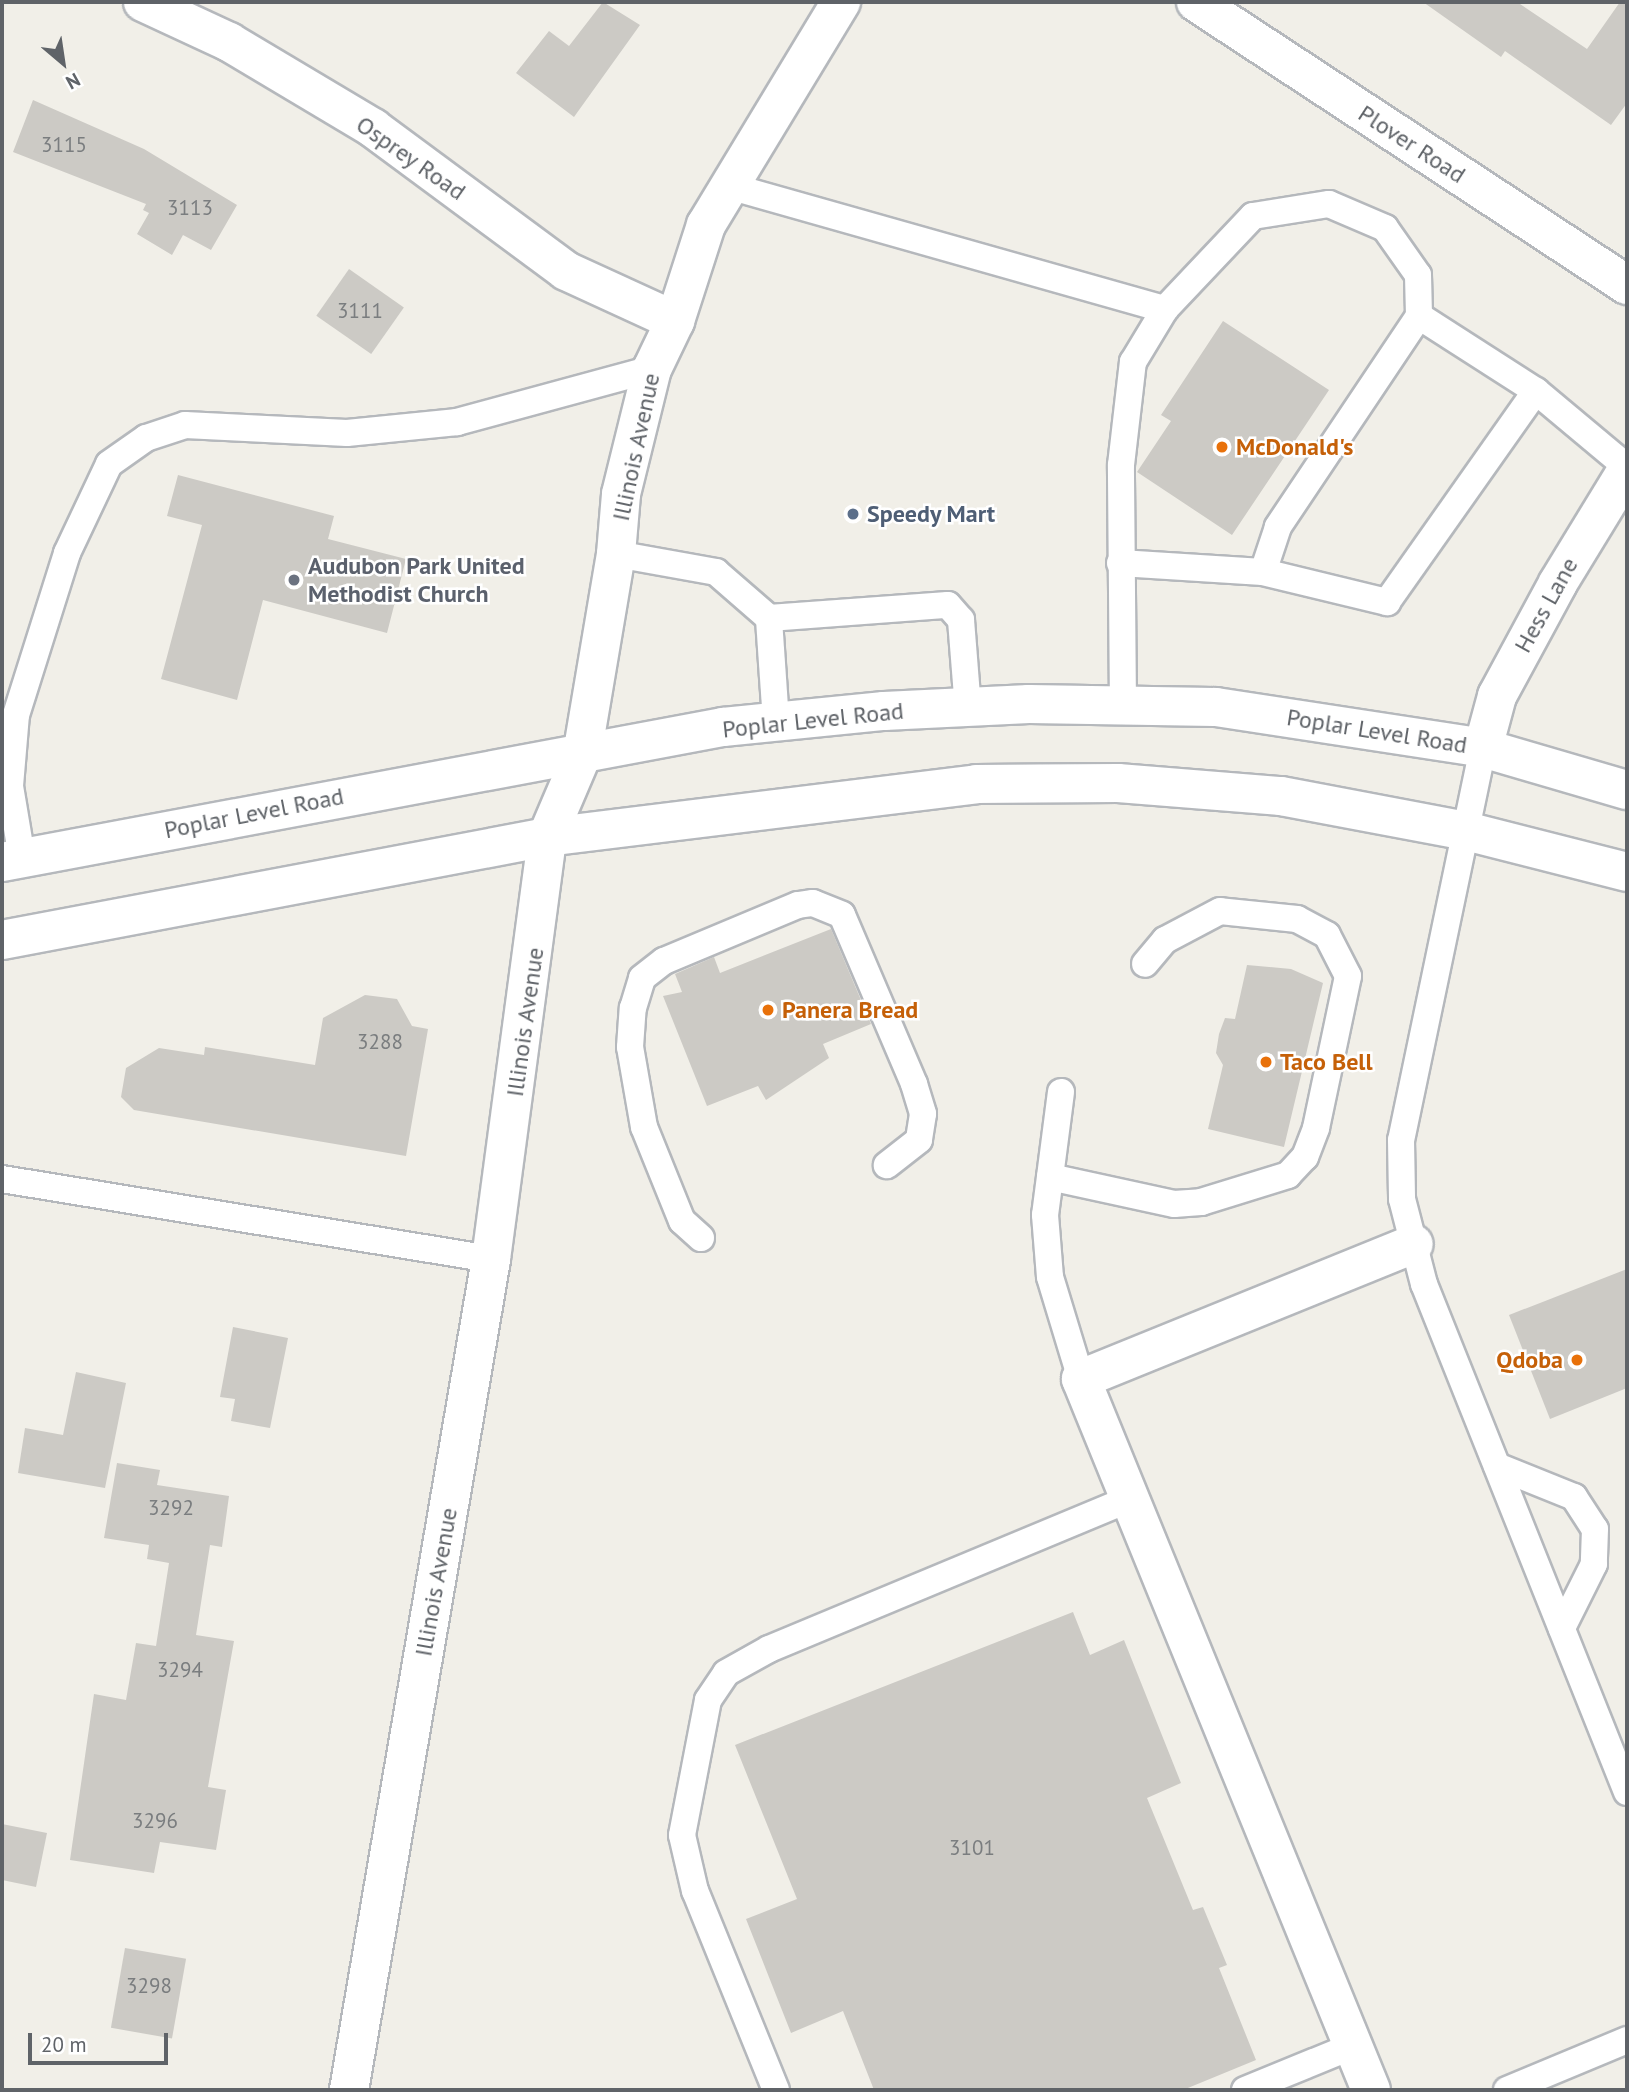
<!DOCTYPE html>
<html>
<head>
<meta charset="utf-8">
<style>
  body { margin:0 }
  #map { position:relative; width:1629px; height:2092px; overflow:hidden; background:#f1efe8; font-family:"PT Sans",sans-serif }
  div>[style] { position:absolute }
  .building>* { inset:0; background:#cccac5; transform-origin:0 0 }
  .roads { filter:drop-shadow(2px 0 #b5b8bc) drop-shadow(-2px 0 #b5b8bc) drop-shadow(0 2px #b5b8bc) drop-shadow(0 -2px #b5b8bc) }
  .lane>* { height:26px; margin:-13px; padding:0 13px; transform-origin:13px; border-radius:13px; background:#fff }
  .street>* { height:38px; margin:-19px; padding:0 19px; transform-origin:19px; border-radius:19px; background:#fff }
  .secondary>* { height:38px; margin:-19px; padding:0 19px; transform-origin:19px; border-radius:19px; background:#fff }
  .dots>* { width:19px; height:19px; translate:-50% -50%; box-sizing:border-box; border:4px solid #fff; border-radius:50% }
  span { translate:-50% -50%; white-space:nowrap; text-align:center; line-height:1.15; -webkit-text-stroke:5px #fff; paint-order:stroke }
  .number-label { font-size:21px; color:#7a7d7f }
  .number-label span { -webkit-text-stroke-width:0 }
  .street-label { font-size:24px; color:#5f6368 }
  .food-label { font-size:24px; color:#c56008; font-weight:700 }
  .left { translate:0 -50%; text-align:left }
  .right { translate:-100% -50%; text-align:right }
  .service-label { font-size:24px; color:#4e5e75; font-weight:700 }
  .worship-label { font-size:24px; color:#5b616d; font-weight:700 }
  .frame { position:absolute; inset:0; border:4px solid #5f6368; pointer-events:none }
  .north { position:absolute; left:28px; top:28px; width:70px; height:70px; -webkit-text-stroke:5px #fff; paint-order:stroke; rotate:151deg; font-size:19px; font-weight:700; line-height:28px; text-align:center; color:#5f6368 }
  .north::after { content:''; display:block; margin:auto; width:24px; height:32px; background:#5f6368; clip-path:polygon(50% 0,100% 100%,50% 72%,0 100%) }
  .scale { position:absolute; left:28px; top:2033px; width:140px; height:32px; box-sizing:border-box; border:4px solid #5f6368; border-top:0; padding-left:9px; font-size:21px; line-height:24px; white-space:nowrap; color:#5f6368; -webkit-text-stroke:5px #fff; paint-order:stroke }
</style>
</head>
<body>
<div id="map">
  <div class="building">
    <i style="clip-path:polygon(603px 2px,640px 25px,574px 117px,516px 73px,549px 31px,569px 46px)"></i>
    <i style="clip-path:polygon(1423px 2px,1517px 2px,1587px 49px,1620px 2px,1627px 2px,1627px 103px,1611px 125px,1505px 51px,1501px 57px)"></i>
    <i style="clip-path:polygon(33px 100px,144px 149px,237px 205px,211px 250px,183px 235px,172px 255px,137px 234px,149px 213px,143px 210px,146px 204px,13px 152px)"></i>
    <i style="left:349px;top:269px;width:67px;height:57px;rotate:35deg"></i>
    <i style="clip-path:polygon(1223px 321px,1329px 390px,1232px 535px,1137px 472px,1171px 421px,1161px 415px)"></i>
    <i style="clip-path:polygon(178px 475px,334px 516px,328px 539px,406px 559px,387px 633px,263px 600px,237px 700px,161px 679px,202px 525px,167px 516px)"></i>
    <i style="clip-path:polygon(831px 929px,871px 1024px,823px 1044px,829px 1058px,766px 1100px,758px 1086px,707px 1106px,663px 996px,682px 992px,675px 974px,714px 957px,720px 973px)"></i>
    <i style="clip-path:polygon(1247px 965px,1291px 969px,1323px 983px,1284px 1147px,1208px 1129px,1223px 1065px,1216px 1053px,1219px 1034px,1225px 1018px,1235px 1019px)"></i>
    <i style="clip-path:polygon(365px 995px,397px 999px,412px 1026px,428px 1029px,406px 1156px,134px 1110px,121px 1097px,126px 1068px,159px 1048px,204px 1055px,205px 1047px,315px 1065px,323px 1018px)"></i>
    <i style="clip-path:polygon(1627px 1269px,1627px 1388px,1550px 1419px,1509px 1315px)"></i>
    <i style="clip-path:polygon(233px 1327px,288px 1338px,270px 1428px,231px 1421px,235px 1399px,220px 1397px)"></i>
    <i style="clip-path:polygon(76px 1372px,126px 1383px,105px 1488px,18px 1473px,25px 1428px,63px 1435px)"></i>
    <i style="clip-path:polygon(117px 1463px,160px 1470px,157px 1485px,229px 1496px,222px 1547px,210px 1545px,196px 1635px,234px 1641px,208px 1787px,226px 1790px,216px 1850px,160px 1842px,154px 1873px,70px 1860px,94px 1694px,126px 1700px,136px 1643px,156px 1646px,169px 1563px,147px 1559px,149px 1545px,104px 1538px)"></i>
    <i style="clip-path:polygon(1073px 1612px,1090px 1655px,1124px 1640px,1181px 1783px,1147px 1798px,1193px 1910px,1203px 1907px,1227px 1965px,1219px 1968px,1256px 2060px,1183px 2090px,874px 2090px,843px 2011px,791px 2033px,746px 1919px,797px 1899px,735px 1745px)"></i>
    <i style="clip-path:polygon(2px 1824px,47px 1833px,36px 1887px,2px 1880px)"></i>
    <i style="left:125px;top:1948px;width:62px;height:81px;rotate:10deg"></i>
  </div>
  <div class="roads">
    <div class="lane">
      <i style="left:729px;top:186px;width:453px;rotate:15.8deg"></i>
      <i style="left:1419px;top:316px;width:139px;rotate:32.7deg"></i>
      <i style="left:1536px;top:391px;width:119px;rotate:39.9deg"></i>
      <i style="left:616px;top:554px;width:102px;rotate:10.2deg"></i>
      <i style="left:716px;top:572px;width:70px;rotate:41deg"></i>
      <i style="left:1120px;top:563px;width:143px;rotate:3.6deg"></i>
      <i style="left:1263px;top:572px;width:128px;rotate:13.6deg"></i>
      <i style="left:1387px;top:602px;width:258px;rotate:-54.8deg"></i>
      <i style="left:1123px;top:706px;width:241px;rotate:-90.5deg"></i>
      <i style="left:1121px;top:465px;width:104px;rotate:-83.4deg"></i>
      <i style="left:1133px;top:362px;width:62px;rotate:-58.9deg"></i>
      <i style="left:1165px;top:309px;width:128px;rotate:-46.6deg"></i>
      <i style="left:1253px;top:216px;width:77px;rotate:-9deg"></i>
      <i style="left:1329px;top:204px;width:61px;rotate:23.2deg"></i>
      <i style="left:1385px;top:228px;width:57px;rotate:54.9deg"></i>
      <i style="left:1418px;top:275px;width:41px;rotate:88.6deg"></i>
      <i style="left:1419px;top:316px;width:254px;rotate:123.8deg"></i>
      <i style="left:1278px;top:527px;width:47px;rotate:108.4deg"></i>
      <i style="left:776px;top:722px;width:104px;rotate:-93.9deg"></i>
      <i style="left:769px;top:618px;width:179px;rotate:-4.2deg"></i>
      <i style="left:948px;top:605px;width:20px;rotate:49deg"></i>
      <i style="left:961px;top:620px;width:88px;rotate:85.5deg"></i>
      <i style="left:1483px;top:748px;width:400px;rotate:101.8deg"></i>
      <i style="left:1401px;top:1140px;width:59px;rotate:89deg"></i>
      <i style="left:1402px;top:1199px;width:88px;rotate:75.5deg"></i>
      <i style="left:1424px;top:1284px;width:547px;rotate:68.22deg"></i>
      <i style="left:22px;top:858px;width:73px;rotate:-99.5deg"></i>
      <i style="left:10px;top:786px;width:71px;rotate:-85.2deg"></i>
      <i style="left:16px;top:715px;width:170px;rotate:-72.5deg"></i>
      <i style="left:67px;top:553px;width:98px;rotate:-64.7deg"></i>
      <i style="left:109px;top:464px;width:45px;rotate:-35.1deg"></i>
      <i style="left:146px;top:438px;width:41px;rotate:-18.4deg"></i>
      <i style="left:185px;top:425px;width:162px;rotate:2.8deg"></i>
      <i style="left:347px;top:433px;width:111px;rotate:-5.7deg"></i>
      <i style="left:457px;top:422px;width:202px;rotate:-15.2deg"></i>
      <i style="left:1061px;top:1092px;width:124px;rotate:97.4deg"></i>
      <i style="left:1045px;top:1215px;width:62px;rotate:85.4deg"></i>
      <i style="left:1050px;top:1277px;width:107px;rotate:73.1deg"></i>
      <i style="left:1050px;top:1177px;width:127px;rotate:12.3deg"></i>
      <i style="left:1174px;top:1204px;width:27px;rotate:-4deg"></i>
      <i style="left:1201px;top:1202px;width:91px;rotate:-17.2deg"></i>
      <i style="left:1288px;top:1175px;width:25px;rotate:-47deg"></i>
      <i style="left:1305px;top:1157px;width:31px;rotate:-69deg"></i>
      <i style="left:1316px;top:1128px;width:155px;rotate:-78.1deg"></i>
      <i style="left:1348px;top:976px;width:46px;rotate:-117.1deg"></i>
      <i style="left:1327px;top:935px;width:34px;rotate:-152deg"></i>
      <i style="left:1297px;top:919px;width:77px;rotate:-174.1deg"></i>
      <i style="left:1220px;top:911px;width:62px;rotate:152.2deg"></i>
      <i style="left:1165px;top:940px;width:31px;rotate:130deg"></i>
      <i style="left:2px;top:1179px;width:496px;rotate:9.3deg"></i>
      <i style="left:701px;top:1238px;width:25px;rotate:-138deg"></i>
      <i style="left:682px;top:1221px;width:101px;rotate:-112deg"></i>
      <i style="left:644px;top:1127px;width:81px;rotate:-99.9deg"></i>
      <i style="left:630px;top:1047px;width:39px;rotate:-86deg"></i>
      <i style="left:633px;top:1008px;width:31px;rotate:-73deg"></i>
      <i style="left:642px;top:978px;width:28px;rotate:-38deg"></i>
      <i style="left:664px;top:961px;width:145px;rotate:-22.7deg"></i>
      <i style="left:798px;top:905px;width:15px;rotate:-8deg"></i>
      <i style="left:813px;top:903px;width:31px;rotate:22deg"></i>
      <i style="left:842px;top:915px;width:184px;rotate:66.9deg"></i>
      <i style="left:914px;top:1084px;width:31px;rotate:73deg"></i>
      <i style="left:923px;top:1114px;width:26px;rotate:99deg"></i>
      <i style="left:919px;top:1140px;width:41px;rotate:142deg"></i>
      <i style="left:1497px;top:1466px;width:83px;rotate:21.9deg"></i>
      <i style="left:1574px;top:1497px;width:38px;rotate:57deg"></i>
      <i style="left:1595px;top:1529px;width:35px;rotate:92deg"></i>
      <i style="left:1594px;top:1564px;width:72px;rotate:116.6deg"></i>
      <i style="left:776px;top:2090px;width:215px;rotate:-112.1deg"></i>
      <i style="left:695px;top:1891px;width:57px;rotate:-103.1deg"></i>
      <i style="left:682px;top:1835px;width:137px;rotate:-79.1deg"></i>
      <i style="left:708px;top:1700px;width:32px;rotate:-56deg"></i>
      <i style="left:726px;top:1673px;width:49px;rotate:-29.2deg"></i>
      <i style="left:769px;top:1649px;width:391px;rotate:-22.6deg"></i>
      <i style="left:1245px;top:2090px;width:117px;rotate:-22.2deg"></i>
      <i style="left:1507px;top:2090px;width:130px;rotate:-22.6deg"></i>
    </div>
    <div class="street">
      <i style="left:143px;top:2px;width:95px;rotate:24.9deg"></i>
      <i style="left:229px;top:42px;width:168px;rotate:30.8deg"></i>
      <i style="left:373px;top:128px;width:240px;rotate:36.5deg"></i>
      <i style="left:566px;top:271px;width:120px;rotate:24.6deg"></i>
      <i style="left:1196px;top:2px;width:516px;rotate:33.29deg"></i>
      <i style="left:1483px;top:748px;width:54px;rotate:-74.9deg"></i>
      <i style="left:1497px;top:696px;width:128px;rotate:-61.6deg"></i>
      <i style="left:1558px;top:583px;width:132px;rotate:-58.6deg"></i>
      <i style="left:349px;top:2090px;width:843px;rotate:-80.3deg"></i>
      <i style="left:491px;top:1259px;width:426px;rotate:-82.4deg"></i>
      <i style="left:547px;top:837px;width:89px;rotate:-66.9deg"></i>
      <i style="left:582px;top:755px;width:204px;rotate:-80.4deg"></i>
      <i style="left:616px;top:554px;width:60px;rotate:-85.2deg"></i>
      <i style="left:621px;top:494px;width:129px;rotate:-76.1deg"></i>
      <i style="left:652px;top:369px;width:53px;rotate:-64.4deg"></i>
      <i style="left:675px;top:321px;width:101px;rotate:-72.1deg"></i>
      <i style="left:706px;top:225px;width:261px;rotate:-58.8deg"></i>
      <i style="left:1371px;top:2090px;width:768px;rotate:-112.19deg"></i>
      <i style="left:1081px;top:1379px;width:359px;rotate:-22.1deg"></i>
    </div>
    <div class="secondary">
      <i style="left:2px;top:862px;width:734px;rotate:-10.61deg"></i>
      <i style="left:723px;top:727px;width:162px;rotate:-5.7deg"></i>
      <i style="left:884px;top:711px;width:145px;rotate:-2.8deg"></i>
      <i style="left:1029px;top:704px;width:187px;rotate:0.9deg"></i>
      <i style="left:1216px;top:707px;width:270px;rotate:8.7deg"></i>
      <i style="left:1483px;top:748px;width:150px;rotate:16.3deg"></i>
      <i style="left:2px;top:940px;width:555px;rotate:-10.7deg"></i>
      <i style="left:547px;top:837px;width:432px;rotate:-7deg"></i>
      <i style="left:976px;top:784px;width:142px;rotate:-0.4deg"></i>
      <i style="left:1118px;top:783px;width:164px;rotate:4.6deg"></i>
      <i style="left:1281px;top:796px;width:188px;rotate:10.7deg"></i>
      <i style="left:1466px;top:831px;width:166px;rotate:14.3deg"></i>
    </div>
  </div>
  <div class="dots">
    <i style="left:1222px;top:447px;background:#e8710a"></i>
    <i style="left:853px;top:514px;background:#5c6f8a"></i>
    <i style="left:294px;top:580px;background:#6b7280"></i>
    <i style="left:768px;top:1010px;background:#e8710a"></i>
    <i style="left:1266px;top:1062px;background:#e8710a"></i>
    <i style="left:1577px;top:1360px;background:#e8710a"></i>
  </div>
  <div class="number-label">
    <span style="left:64px;top:145px">3115</span>
    <span style="left:190px;top:208px">3113</span>
    <span style="left:360px;top:311px">3111</span>
    <span style="left:380px;top:1042px">3288</span>
    <span style="left:171px;top:1508px">3292</span>
    <span style="left:180px;top:1670px">3294</span>
    <span style="left:155px;top:1821px">3296</span>
    <span style="left:972px;top:1848px">3101</span>
    <span style="left:149px;top:1986px">3298</span>
  </div>
  <div class="street-label">
    <span style="left:1412px;top:144px;rotate:33deg">Plover Road</span>
    <span style="left:411px;top:158px;rotate:35deg">Osprey Road</span>
    <span style="left:636px;top:447px;rotate:-78deg">Illinois Avenue</span>
    <span style="left:1546px;top:605px;rotate:-61deg">Hess Lane</span>
    <span style="left:813px;top:720px;rotate:-6deg">Poplar Level Road</span>
    <span style="left:1377px;top:731px;rotate:9deg">Poplar Level Road</span>
    <span style="left:254px;top:813px;rotate:-11deg">Poplar Level Road</span>
    <span style="left:525px;top:1022px;rotate:-82deg">Illinois Avenue</span>
    <span style="left:436px;top:1582px;rotate:-80deg">Illinois Avenue</span>
  </div>
  <div class="food-label">
    <span class="left" style="left:1236px;top:447px">McDonald's</span>
    <span class="left" style="left:782px;top:1010px">Panera Bread</span>
    <span class="left" style="left:1280px;top:1062px">Taco Bell</span>
    <span class="right" style="left:1563px;top:1360px">Qdoba</span>
  </div>
  <div class="service-label">
    <span class="left" style="left:867px;top:514px">Speedy Mart</span>
  </div>
  <div class="worship-label">
    <span class="left" style="left:308px;top:580px">Audubon Park United<br>Methodist Church</span>
  </div>
  <div class="frame"></div>
  <div class="north">N</div>
  <div class="scale">20 m</div>
</div>
</body>
</html>
